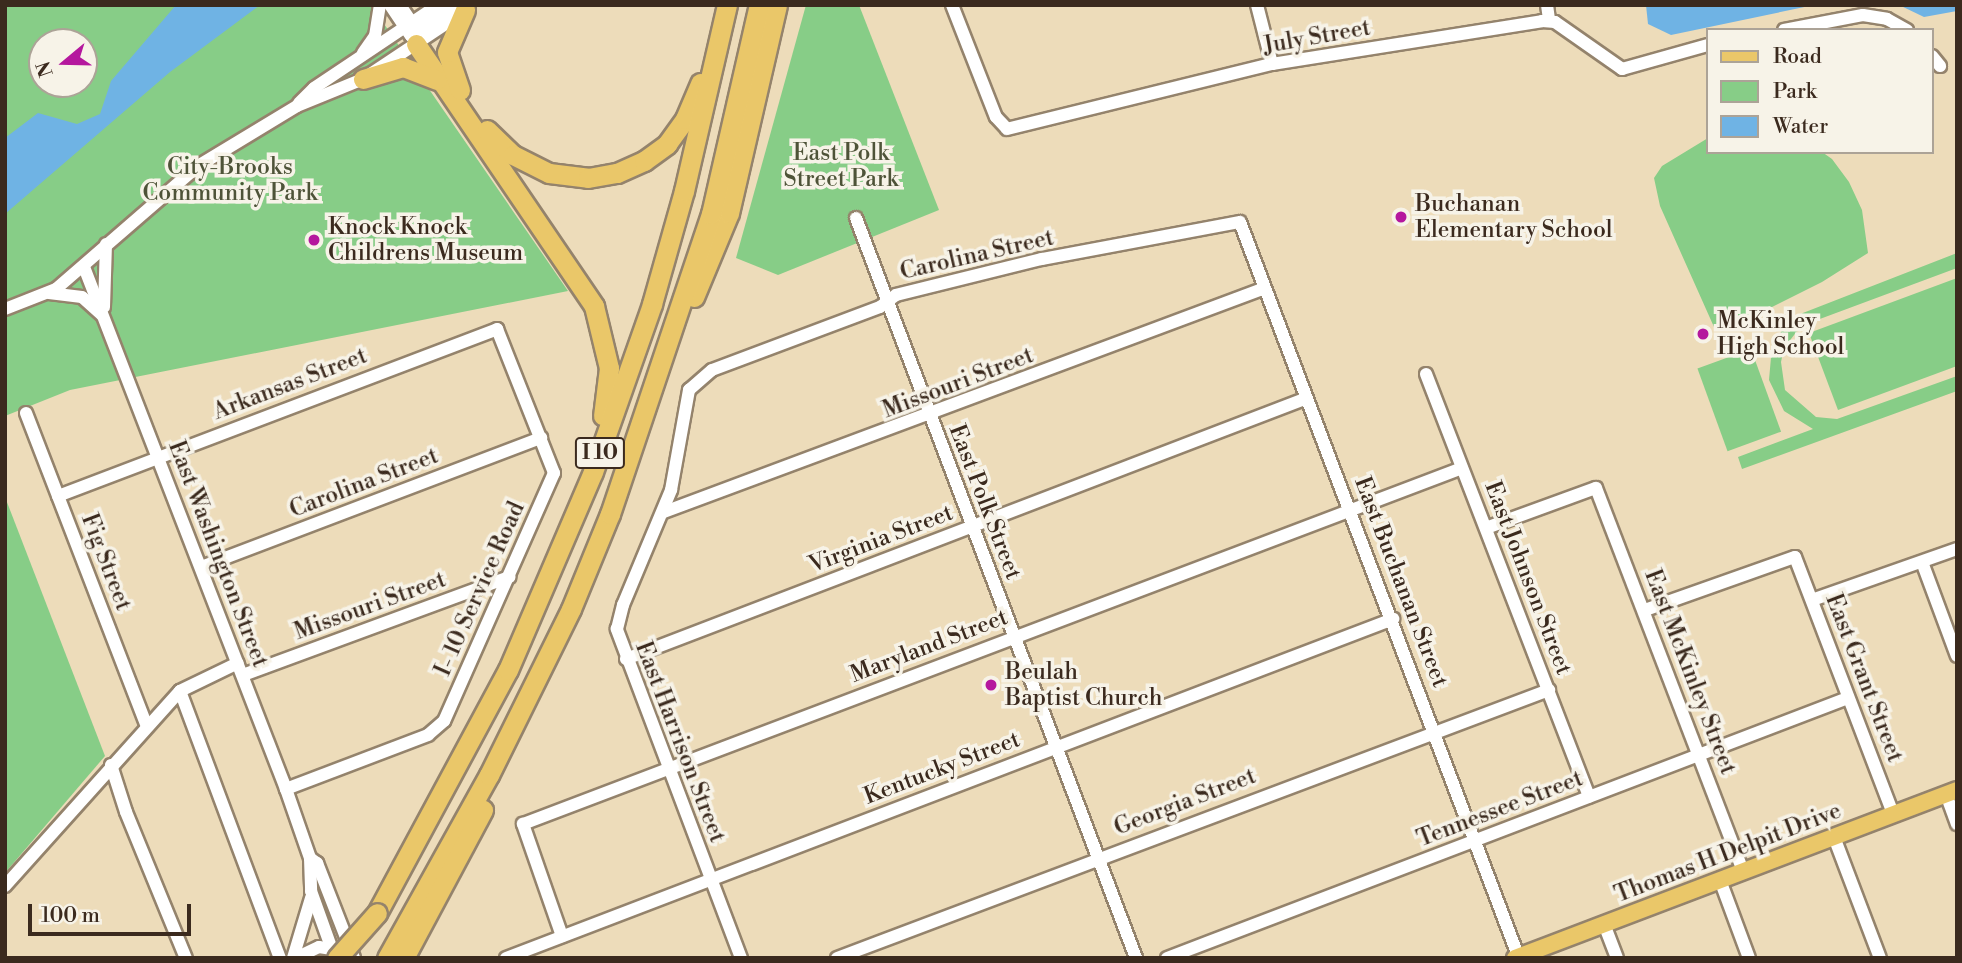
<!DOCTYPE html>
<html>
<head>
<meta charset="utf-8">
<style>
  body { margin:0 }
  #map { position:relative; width:1962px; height:963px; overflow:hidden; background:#eddcba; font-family:"Libre Bodoni",serif }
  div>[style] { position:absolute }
  .green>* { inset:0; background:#87cd87; transform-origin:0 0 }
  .water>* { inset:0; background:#6fb3e4 }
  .roads { filter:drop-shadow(2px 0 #94836c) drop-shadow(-2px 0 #94836c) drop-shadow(0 2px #94836c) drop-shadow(0 -2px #94836c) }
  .minor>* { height:12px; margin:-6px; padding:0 6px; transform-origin:6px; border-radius:6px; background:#fff }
  .major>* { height:16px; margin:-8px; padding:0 8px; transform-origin:8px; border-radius:8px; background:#eac769 }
  .highway>* { height:19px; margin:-9.5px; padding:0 9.5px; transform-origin:9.5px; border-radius:9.5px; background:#eac769 }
  .bridges { filter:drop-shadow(2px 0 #94836c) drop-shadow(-2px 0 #94836c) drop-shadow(0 2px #94836c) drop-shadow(0 -2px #94836c) }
  .highway-bridge>* { height:19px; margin:-9.5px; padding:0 9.5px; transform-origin:9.5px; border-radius:9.5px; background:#eac769 }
  .dots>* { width:19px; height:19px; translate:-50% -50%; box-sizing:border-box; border:4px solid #f7f3e8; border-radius:50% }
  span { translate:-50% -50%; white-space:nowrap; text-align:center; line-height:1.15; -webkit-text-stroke:7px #f7f3e8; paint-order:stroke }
  .shield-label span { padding:2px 5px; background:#f7f3e8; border:2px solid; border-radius:5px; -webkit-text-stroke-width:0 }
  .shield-label { font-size:21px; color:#3b2a1e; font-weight:700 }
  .street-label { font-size:23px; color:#3b2a1e }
  .park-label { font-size:23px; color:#4e5338 }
  .poi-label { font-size:23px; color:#3b2a1e }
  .left { translate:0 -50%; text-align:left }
  .frame { position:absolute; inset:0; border:7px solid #3b2a1e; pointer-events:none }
  .legend { position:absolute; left:1706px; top:28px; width:228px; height:126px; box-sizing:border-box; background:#f7f3e8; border:2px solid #aca397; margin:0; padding:9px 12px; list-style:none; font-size:21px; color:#3b2a1e }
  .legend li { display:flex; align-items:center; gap:14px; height:35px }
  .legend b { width:35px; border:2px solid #aca397 }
  .north { position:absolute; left:28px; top:28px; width:70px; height:70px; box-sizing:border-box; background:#f7f3e8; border:2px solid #aca397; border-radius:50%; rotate:251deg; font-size:19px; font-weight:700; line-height:28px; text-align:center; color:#3b2a1e }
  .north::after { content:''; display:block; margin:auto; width:24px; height:32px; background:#b5179e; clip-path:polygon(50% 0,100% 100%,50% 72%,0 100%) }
  .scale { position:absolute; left:28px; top:904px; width:163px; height:32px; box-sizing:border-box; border:4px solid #3b2a1e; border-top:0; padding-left:9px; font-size:21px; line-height:24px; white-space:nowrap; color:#3b2a1e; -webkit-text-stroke:5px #f7f3e8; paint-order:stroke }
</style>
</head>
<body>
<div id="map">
  <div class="green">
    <i style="clip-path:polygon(evenodd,5px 5px,371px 5px,568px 291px,70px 390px,5px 416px,5px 5px,42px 42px,84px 42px,84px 84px,42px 84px,42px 42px)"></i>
    <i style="clip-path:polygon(806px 5px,859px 5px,939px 210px,778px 275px,736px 258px)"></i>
    <i style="clip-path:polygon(1708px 138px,1708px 152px,1822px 152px,1832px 159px,1849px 182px,1862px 210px,1868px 253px,1822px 282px,1724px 331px,1714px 327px,1660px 206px,1654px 178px,1662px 166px)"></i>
    <i style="clip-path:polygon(1957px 253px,1957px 268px,1801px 326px,1784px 348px,1781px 362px,1785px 390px,1816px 417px,1837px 419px,1957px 376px,1957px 391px,1742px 469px,1738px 457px,1813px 429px,1784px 411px,1769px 380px,1772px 346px,1790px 318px)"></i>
    <i style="clip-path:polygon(1957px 278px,1957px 366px,1838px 410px,1809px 333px)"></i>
    <i style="left:1751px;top:349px;width:88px;height:57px;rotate:70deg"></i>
    <i style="clip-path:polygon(5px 497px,105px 756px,5px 873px)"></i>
  </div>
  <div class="water">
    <i style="clip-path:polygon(176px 5px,260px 5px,170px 72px,5px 214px,5px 138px,38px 113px,77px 124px,100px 114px,111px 81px)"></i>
    <i style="clip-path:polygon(1646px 5px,1814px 5px,1671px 35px,1648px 24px)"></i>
    <i style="clip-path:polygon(1899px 5px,1957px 5px,1957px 11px,1924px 17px)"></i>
  </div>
  <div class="roads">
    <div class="minor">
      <i style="left:390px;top:5px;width:36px;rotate:56deg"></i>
      <i style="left:400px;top:5px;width:23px;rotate:56deg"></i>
      <i style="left:952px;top:5px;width:120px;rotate:68.6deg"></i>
      <i style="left:996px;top:117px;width:16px;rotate:47deg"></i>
      <i style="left:1007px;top:129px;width:273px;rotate:-13.8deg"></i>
      <i style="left:1272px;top:64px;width:273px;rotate:-9deg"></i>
      <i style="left:1542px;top:21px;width:13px;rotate:4deg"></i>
      <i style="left:1555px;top:22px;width:82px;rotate:35deg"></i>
      <i style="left:1622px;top:69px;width:89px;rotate:-15.6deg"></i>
      <i style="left:1257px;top:5px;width:61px;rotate:75.7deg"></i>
      <i style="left:1547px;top:5px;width:15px;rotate:82deg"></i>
      <i style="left:1784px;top:30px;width:80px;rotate:-10.8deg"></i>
      <i style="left:1863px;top:15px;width:24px;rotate:9deg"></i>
      <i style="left:1887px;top:19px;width:23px;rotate:29deg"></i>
      <i style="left:411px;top:36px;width:55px;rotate:-34.6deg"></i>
      <i style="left:363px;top:53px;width:21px;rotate:-55deg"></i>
      <i style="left:375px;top:36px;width:31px;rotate:-81deg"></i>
      <i style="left:1932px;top:56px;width:13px;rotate:51deg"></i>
      <i style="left:299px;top:103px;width:21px;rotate:-45deg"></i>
      <i style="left:314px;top:88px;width:149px;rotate:-33.8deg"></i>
      <i style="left:856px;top:218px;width:791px;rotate:69.27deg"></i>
      <i style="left:84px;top:267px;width:560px;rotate:68.84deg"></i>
      <i style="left:286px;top:789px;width:73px;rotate:70.8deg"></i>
      <i style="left:310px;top:858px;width:33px;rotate:88deg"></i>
      <i style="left:311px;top:891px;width:71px;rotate:70.3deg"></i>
      <i style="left:49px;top:293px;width:33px;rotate:7deg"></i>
      <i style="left:82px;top:297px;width:27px;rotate:42deg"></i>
      <i style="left:104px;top:307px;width:63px;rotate:-88.2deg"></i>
      <i style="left:5px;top:309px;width:55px;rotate:-21.4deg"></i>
      <i style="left:56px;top:289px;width:188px;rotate:-40.9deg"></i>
      <i style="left:198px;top:166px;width:116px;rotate:-31.2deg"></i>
      <i style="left:297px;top:106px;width:71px;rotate:-22.2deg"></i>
      <i style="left:363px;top:79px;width:119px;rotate:-33.7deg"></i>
      <i style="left:1426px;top:374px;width:453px;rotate:68.9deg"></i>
      <i style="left:26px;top:413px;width:336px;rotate:68.9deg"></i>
      <i style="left:58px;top:496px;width:470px;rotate:-20.8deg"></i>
      <i style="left:497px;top:329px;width:155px;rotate:68.4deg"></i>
      <i style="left:554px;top:473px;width:271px;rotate:113.9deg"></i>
      <i style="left:444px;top:721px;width:21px;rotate:139deg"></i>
      <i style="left:428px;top:735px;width:152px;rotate:159.2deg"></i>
      <i style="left:664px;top:512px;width:641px;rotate:-20.44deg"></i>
      <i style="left:1486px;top:528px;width:117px;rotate:-20deg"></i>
      <i style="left:1596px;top:488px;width:410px;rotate:69deg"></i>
      <i style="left:1922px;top:562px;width:100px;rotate:69.6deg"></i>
      <i style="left:201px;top:567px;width:364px;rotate:-20.8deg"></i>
      <i style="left:1812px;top:600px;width:154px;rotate:-19.4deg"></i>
      <i style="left:1645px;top:610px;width:159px;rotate:-19.5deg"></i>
      <i style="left:1795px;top:557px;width:275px;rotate:69.1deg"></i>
      <i style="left:626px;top:659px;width:729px;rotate:-20.97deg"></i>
      <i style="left:243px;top:675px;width:284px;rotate:-20.2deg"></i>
      <i style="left:180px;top:691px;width:285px;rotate:69.5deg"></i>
      <i style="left:111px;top:765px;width:49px;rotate:72.3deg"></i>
      <i style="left:126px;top:812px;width:158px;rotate:67.7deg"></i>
      <i style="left:1946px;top:794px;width:32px;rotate:70deg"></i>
      <i style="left:1834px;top:837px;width:129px;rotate:69.2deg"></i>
      <i style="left:310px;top:858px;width:9px;rotate:36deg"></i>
      <i style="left:317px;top:863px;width:102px;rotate:68.7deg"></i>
      <i style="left:1720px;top:880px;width:83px;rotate:69.6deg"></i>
      <i style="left:5px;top:886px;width:262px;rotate:-48.1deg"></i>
      <i style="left:180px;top:691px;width:64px;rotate:-25.8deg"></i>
      <i style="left:1604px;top:924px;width:36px;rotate:69deg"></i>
      <i style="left:562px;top:936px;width:119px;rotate:-109.2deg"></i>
      <i style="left:523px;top:824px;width:1004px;rotate:-20.76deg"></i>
      <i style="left:293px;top:958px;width:63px;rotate:-73.3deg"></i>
      <i style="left:296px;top:958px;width:25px;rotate:-26deg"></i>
      <i style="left:319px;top:947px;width:18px;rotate:9deg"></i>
      <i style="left:506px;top:958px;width:950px;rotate:-20.92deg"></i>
      <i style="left:741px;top:958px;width:352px;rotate:-110.7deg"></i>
      <i style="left:617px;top:629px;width:25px;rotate:-76deg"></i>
      <i style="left:623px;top:605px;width:125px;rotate:-67.3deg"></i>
      <i style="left:671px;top:490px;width:102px;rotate:-79.8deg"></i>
      <i style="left:689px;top:390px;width:30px;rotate:-41deg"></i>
      <i style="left:712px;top:370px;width:179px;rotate:-20.6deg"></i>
      <i style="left:880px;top:307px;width:20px;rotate:-37deg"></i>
      <i style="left:896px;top:295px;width:150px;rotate:-13.9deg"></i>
      <i style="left:1042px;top:259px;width:201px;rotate:-10.6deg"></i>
      <i style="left:1240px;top:222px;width:787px;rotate:69.24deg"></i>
      <i style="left:837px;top:958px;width:761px;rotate:-20.63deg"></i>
      <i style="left:1167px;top:958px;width:729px;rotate:-20.9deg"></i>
    </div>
    <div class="major">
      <i style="left:1515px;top:958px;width:473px;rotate:-20.8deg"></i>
    </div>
    <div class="highway">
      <i style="left:416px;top:44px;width:317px;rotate:55.8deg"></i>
      <i style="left:594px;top:306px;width:64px;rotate:76.4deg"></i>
      <i style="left:609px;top:368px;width:48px;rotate:97.1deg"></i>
      <i style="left:363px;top:79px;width:42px;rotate:-16.7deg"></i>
      <i style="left:403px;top:67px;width:36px;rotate:21deg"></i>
      <i style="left:460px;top:90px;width:40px;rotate:-108.9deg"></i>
      <i style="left:447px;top:52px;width:46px;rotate:-66.8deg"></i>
      <i style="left:487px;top:130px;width:36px;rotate:44deg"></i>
      <i style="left:513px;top:155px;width:40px;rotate:26.6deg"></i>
      <i style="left:549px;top:173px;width:39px;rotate:7deg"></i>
      <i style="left:588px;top:178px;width:29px;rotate:-10deg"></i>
      <i style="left:617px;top:173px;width:30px;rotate:-24deg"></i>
      <i style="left:644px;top:161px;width:29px;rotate:-36deg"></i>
      <i style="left:667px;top:144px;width:31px;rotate:-54deg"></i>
      <i style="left:685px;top:119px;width:39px;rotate:-67deg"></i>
      <i style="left:694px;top:297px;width:91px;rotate:-67.4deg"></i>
      <i style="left:729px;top:213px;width:213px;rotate:-77deg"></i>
      <i style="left:377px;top:913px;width:276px;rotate:-61.7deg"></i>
      <i style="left:508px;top:670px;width:215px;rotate:-66.8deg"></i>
      <i style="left:593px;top:472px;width:178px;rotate:-70.6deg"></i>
      <i style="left:652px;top:304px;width:117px;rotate:-74.2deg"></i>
      <i style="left:684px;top:191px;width:191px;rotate:-77deg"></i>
      <i style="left:387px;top:958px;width:210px;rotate:-60.9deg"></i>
      <i style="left:489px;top:775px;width:185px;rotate:-63.7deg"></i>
      <i style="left:571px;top:609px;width:103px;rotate:-67.7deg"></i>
      <i style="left:610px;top:514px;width:317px;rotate:-71.4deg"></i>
      <i style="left:711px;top:214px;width:214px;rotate:-77.1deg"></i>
      <i style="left:404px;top:958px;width:168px;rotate:-61.9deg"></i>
    </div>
  </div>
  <div class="bridges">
    <div class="highway-bridge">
      <i style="left:337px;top:958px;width:60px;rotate:-48.4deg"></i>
    </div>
  </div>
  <div class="dots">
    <i style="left:1401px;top:217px;background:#b5179e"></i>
    <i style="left:314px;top:240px;background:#b5179e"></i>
    <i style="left:1703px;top:334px;background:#b5179e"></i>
    <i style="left:991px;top:685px;background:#b5179e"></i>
  </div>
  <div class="shield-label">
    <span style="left:600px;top:453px">I 10</span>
  </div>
  <div class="street-label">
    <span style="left:1317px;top:37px;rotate:-10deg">July Street</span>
    <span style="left:977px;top:255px;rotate:-13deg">Carolina Street</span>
    <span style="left:958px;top:383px;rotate:-21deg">Missouri Street</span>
    <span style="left:290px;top:384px;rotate:-21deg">Arkansas Street</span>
    <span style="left:364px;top:483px;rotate:-21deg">Carolina Street</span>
    <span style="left:985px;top:502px;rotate:69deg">East Polk Street</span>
    <span style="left:881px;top:539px;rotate:-21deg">Virginia Street</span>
    <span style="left:218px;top:554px;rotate:69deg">East Washington Street</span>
    <span style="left:106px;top:562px;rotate:69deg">Fig Street</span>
    <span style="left:1528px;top:578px;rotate:69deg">East Johnson Street</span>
    <span style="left:1401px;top:582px;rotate:69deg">East Buchanan Street</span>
    <span style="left:480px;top:589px;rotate:-66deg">I- 10 Service Road</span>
    <span style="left:370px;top:606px;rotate:-20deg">Missouri Street</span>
    <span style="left:929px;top:646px;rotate:-21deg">Maryland Street</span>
    <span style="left:1690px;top:672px;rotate:69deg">East McKinley Street</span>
    <span style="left:1864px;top:678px;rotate:69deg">East Grant Street</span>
    <span style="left:680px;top:742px;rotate:69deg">East Harrison Street</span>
    <span style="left:942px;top:768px;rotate:-21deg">Kentucky Street</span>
    <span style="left:1185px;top:802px;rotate:-21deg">Georgia Street</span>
    <span style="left:1500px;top:809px;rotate:-21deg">Tennessee Street</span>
    <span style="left:1728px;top:853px;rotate:-21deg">Thomas H Delpit Drive</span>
  </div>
  <div class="park-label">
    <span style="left:841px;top:166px">East Polk<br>Street Park</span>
    <span style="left:230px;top:180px">City-Brooks<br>Community Park</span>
  </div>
  <div class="poi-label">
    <span class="left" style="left:1415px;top:217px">Buchanan<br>Elementary School</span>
    <span class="left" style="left:328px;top:240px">Knock Knock<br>Childrens Museum</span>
    <span class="left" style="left:1717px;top:334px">McKinley<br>High School</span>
    <span class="left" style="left:1005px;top:685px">Beulah<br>Baptist Church</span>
  </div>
  <div class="frame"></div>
  <ul class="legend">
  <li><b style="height:9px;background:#eac769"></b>Road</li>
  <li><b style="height:19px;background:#87cd87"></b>Park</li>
  <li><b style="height:19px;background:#6fb3e4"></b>Water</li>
  </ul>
  <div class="north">N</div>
  <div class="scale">100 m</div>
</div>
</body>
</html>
